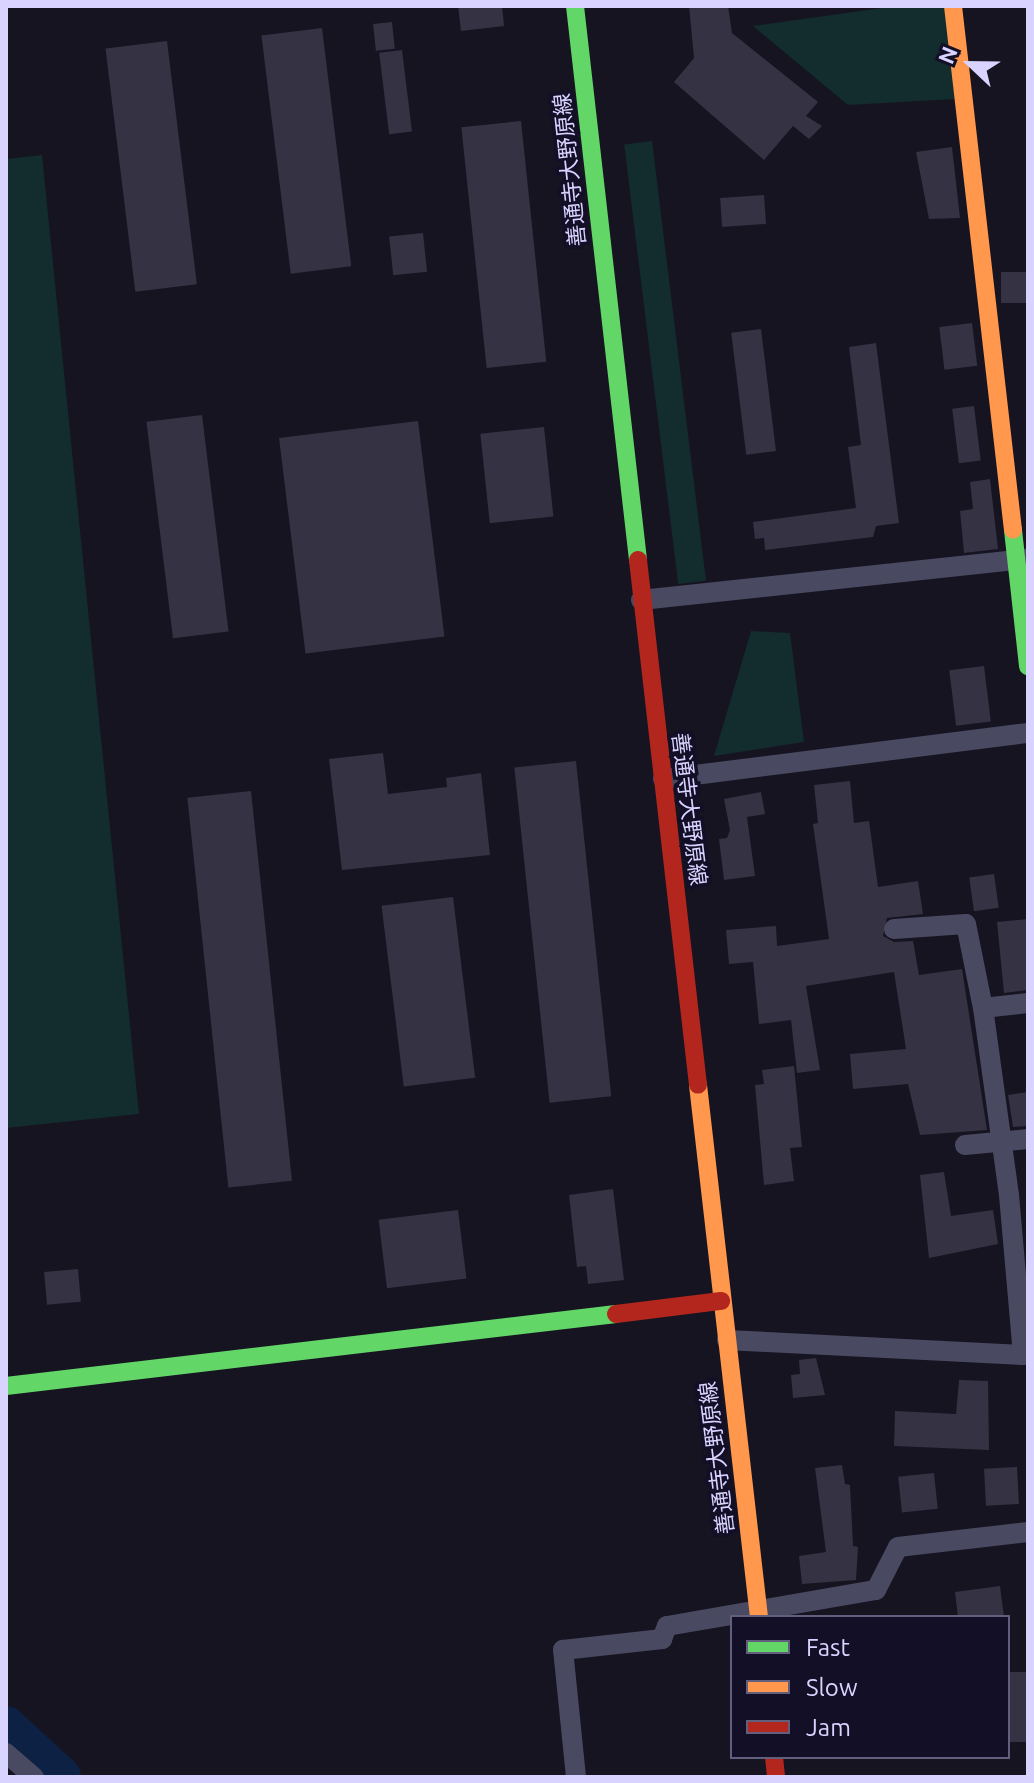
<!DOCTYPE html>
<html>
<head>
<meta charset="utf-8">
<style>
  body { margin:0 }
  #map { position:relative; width:1034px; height:1783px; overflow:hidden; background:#161421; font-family:Ubuntu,"Noto Sans JP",sans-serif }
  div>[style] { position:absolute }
  .green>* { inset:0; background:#132c2d; transform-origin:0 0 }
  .river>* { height:40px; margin:-20px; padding:0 20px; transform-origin:20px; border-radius:20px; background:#0d2144 }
  .building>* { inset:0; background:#343243; transform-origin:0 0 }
  .street>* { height:20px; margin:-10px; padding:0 10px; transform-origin:10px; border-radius:10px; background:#4a4962 }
  .fast>* { height:18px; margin:-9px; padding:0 9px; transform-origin:9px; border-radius:9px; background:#63d668 }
  .slow>* { height:18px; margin:-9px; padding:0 9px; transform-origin:9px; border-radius:9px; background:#ff974d }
  .jam>* { height:18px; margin:-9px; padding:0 9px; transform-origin:9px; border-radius:9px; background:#b3261e }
  span { translate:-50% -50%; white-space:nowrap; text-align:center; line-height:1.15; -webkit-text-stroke:7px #130f26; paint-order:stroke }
  .street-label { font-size:22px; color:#d9d4ff }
  .frame { position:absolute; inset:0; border:8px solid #d9d4ff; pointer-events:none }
  .legend { position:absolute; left:730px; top:1615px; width:280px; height:144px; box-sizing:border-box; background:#130f26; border:2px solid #625e7d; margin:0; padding:10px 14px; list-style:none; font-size:24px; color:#d9d4ff }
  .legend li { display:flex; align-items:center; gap:16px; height:40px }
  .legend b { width:40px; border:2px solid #625e7d }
  .north { position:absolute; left:930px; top:24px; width:80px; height:80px; -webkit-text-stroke:6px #130f26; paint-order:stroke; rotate:292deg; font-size:22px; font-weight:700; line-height:32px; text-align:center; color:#d9d4ff }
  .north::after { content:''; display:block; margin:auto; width:28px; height:36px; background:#d9d4ff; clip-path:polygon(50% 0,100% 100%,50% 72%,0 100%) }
</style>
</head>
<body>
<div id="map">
  <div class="green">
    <i style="clip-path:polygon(896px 6px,946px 6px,955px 99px,848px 105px,753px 26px)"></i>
    <i style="left:652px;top:141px;width:443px;height:28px;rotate:83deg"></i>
    <i style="clip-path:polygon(42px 155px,139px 1114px,6px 1128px,6px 159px)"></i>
    <i style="clip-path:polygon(751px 631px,790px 633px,804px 742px,714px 756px)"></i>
  </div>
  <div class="river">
    <i style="left:6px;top:1726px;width:75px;rotate:42.8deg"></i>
  </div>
  <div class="building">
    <i style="clip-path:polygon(458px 6px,502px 6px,504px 26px,461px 31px)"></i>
    <i style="clip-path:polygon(689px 6px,728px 6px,732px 33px,818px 102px,806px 116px,822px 126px,809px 139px,793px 126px,764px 160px,674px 82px,694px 58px)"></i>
    <i style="left:392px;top:22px;width:27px;height:19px;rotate:84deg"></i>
    <i style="left:322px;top:28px;width:240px;height:61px;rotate:83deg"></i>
    <i style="left:167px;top:41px;width:245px;height:62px;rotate:83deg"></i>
    <i style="left:402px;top:50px;width:82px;height:23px;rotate:83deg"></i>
    <i style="left:521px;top:121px;width:242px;height:60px;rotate:84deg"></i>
    <i style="clip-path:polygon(952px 147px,960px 218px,929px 219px,916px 152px)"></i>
    <i style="left:764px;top:195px;width:29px;height:44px;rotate:86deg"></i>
    <i style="left:423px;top:233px;width:39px;height:34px;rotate:84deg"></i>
    <i style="left:1028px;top:272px;width:31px;height:27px;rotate:90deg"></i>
    <i style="left:972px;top:323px;width:43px;height:33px;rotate:83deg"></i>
    <i style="left:761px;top:329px;width:123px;height:30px;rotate:83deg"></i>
    <i style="clip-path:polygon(876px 343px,899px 523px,876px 526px,873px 537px,765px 550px,764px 538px,755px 539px,753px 522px,856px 508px,848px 447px,861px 445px,849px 347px)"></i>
    <i style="left:974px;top:406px;width:55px;height:22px;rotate:83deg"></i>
    <i style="left:202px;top:415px;width:218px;height:56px;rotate:83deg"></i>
    <i style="left:418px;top:421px;width:217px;height:140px;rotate:83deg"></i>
    <i style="left:544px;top:427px;width:90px;height:64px;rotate:84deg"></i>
    <i style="clip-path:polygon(990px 479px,998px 549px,964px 553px,960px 511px,973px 509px,970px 482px)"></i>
    <i style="left:984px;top:666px;width:56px;height:35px;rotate:83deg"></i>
    <i style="clip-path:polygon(383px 753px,388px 794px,447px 787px,446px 778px,481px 773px,490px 855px,342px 870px,329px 759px)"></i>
    <i style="left:576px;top:761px;width:337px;height:62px;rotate:84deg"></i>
    <i style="clip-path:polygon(850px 781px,854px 823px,869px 821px,878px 887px,918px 881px,923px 914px,887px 918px,883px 936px,894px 942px,913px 941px,919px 975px,962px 969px,987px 1130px,920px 1135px,908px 1084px,853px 1089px,850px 1054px,906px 1049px,894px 972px,806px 986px,820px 1070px,797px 1073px,791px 1020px,759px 1024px,753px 962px,729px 964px,726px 930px,776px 926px,777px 946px,829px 939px,813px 824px,818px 823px,814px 785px)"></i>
    <i style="left:251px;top:791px;width:392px;height:64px;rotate:84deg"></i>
    <i style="clip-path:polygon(761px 792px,765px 814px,747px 817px,755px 876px,724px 880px,719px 839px,727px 838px,730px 830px,724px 799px)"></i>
    <i style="left:994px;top:874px;width:34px;height:25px;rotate:82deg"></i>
    <i style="left:453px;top:897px;width:182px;height:72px;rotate:83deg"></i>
    <i style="clip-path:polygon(1028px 919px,1028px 990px,1004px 993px,997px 922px)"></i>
    <i style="clip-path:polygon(794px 1066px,802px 1147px,790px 1148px,794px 1181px,764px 1185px,755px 1085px,764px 1084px,762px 1070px)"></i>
    <i style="clip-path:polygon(1028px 1092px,1028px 1126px,1013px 1127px,1008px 1095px)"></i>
    <i style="clip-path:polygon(944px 1172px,951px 1216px,993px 1210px,998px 1244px,929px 1258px,920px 1175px)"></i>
    <i style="clip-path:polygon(613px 1189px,624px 1280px,588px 1284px,586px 1266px,577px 1267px,569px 1195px)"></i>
    <i style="left:458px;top:1210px;width:69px;height:80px;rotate:83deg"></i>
    <i style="left:78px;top:1269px;width:33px;height:34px;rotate:85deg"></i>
    <i style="clip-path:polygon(816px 1358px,825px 1395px,793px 1398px,791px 1375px,800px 1374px,799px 1360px)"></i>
    <i style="clip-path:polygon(959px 1380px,988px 1381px,989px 1450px,894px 1446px,895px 1411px,956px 1414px)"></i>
    <i style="clip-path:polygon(842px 1465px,845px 1484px,850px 1485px,853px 1546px,858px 1547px,856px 1580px,802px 1584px,799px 1556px,826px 1552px,815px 1468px)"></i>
    <i style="left:1017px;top:1467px;width:37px;height:33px;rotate:87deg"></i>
    <i style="left:934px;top:1473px;width:36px;height:36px;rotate:84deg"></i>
    <i style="clip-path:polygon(1000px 1586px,1004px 1617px,958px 1617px,955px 1592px)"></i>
    <i style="left:1028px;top:1672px;width:70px;height:20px;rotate:90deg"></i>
  </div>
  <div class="street">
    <i style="left:641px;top:600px;width:388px;rotate:-6.1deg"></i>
    <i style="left:663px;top:779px;width:368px;rotate:-7.2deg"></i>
    <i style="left:894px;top:929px;width:72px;rotate:-4deg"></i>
    <i style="left:966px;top:924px;width:86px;rotate:78.6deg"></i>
    <i style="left:983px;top:1008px;width:45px;rotate:-6.3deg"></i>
    <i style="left:965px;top:1145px;width:63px;rotate:-5.4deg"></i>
    <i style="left:727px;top:1340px;width:296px;rotate:2.9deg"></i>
    <i style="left:1023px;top:1355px;width:161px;rotate:-95deg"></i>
    <i style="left:1009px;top:1195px;width:189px;rotate:-97.9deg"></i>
    <i style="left:6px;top:1753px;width:37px;rotate:41deg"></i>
    <i style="left:576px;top:1777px;width:128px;rotate:-95.8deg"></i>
    <i style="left:563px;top:1650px;width:100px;rotate:-6.3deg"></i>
    <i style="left:662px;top:1639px;width:14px;rotate:-69deg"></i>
    <i style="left:667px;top:1626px;width:212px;rotate:-9.8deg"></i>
    <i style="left:876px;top:1590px;width:48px;rotate:-62.9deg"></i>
    <i style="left:898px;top:1547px;width:131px;rotate:-6.6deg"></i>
  </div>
  <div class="fast">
    <i style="left:575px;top:6px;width:558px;rotate:83.51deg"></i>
    <i style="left:1013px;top:530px;width:137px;rotate:83.7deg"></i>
    <i style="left:6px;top:1386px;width:614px;rotate:-6.73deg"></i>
  </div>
  <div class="slow">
    <i style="left:953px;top:6px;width:527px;rotate:83.47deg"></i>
    <i style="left:698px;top:1085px;width:535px;rotate:83.46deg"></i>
  </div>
  <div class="jam">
    <i style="left:638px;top:560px;width:528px;rotate:83.48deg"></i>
    <i style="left:616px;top:1314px;width:106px;rotate:-7.1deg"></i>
    <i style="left:774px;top:1757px;width:20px;rotate:84deg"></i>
  </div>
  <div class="street-label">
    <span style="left:569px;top:170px;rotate:-96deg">善通寺大野原線</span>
    <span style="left:690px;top:809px;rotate:83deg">善通寺大野原線</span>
    <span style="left:716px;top:1458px;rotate:-97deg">善通寺大野原線</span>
  </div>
  <div class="frame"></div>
  <ul class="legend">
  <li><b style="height:10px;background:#63d668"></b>Fast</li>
  <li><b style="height:10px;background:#ff974d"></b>Slow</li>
  <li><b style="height:10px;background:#b3261e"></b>Jam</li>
  </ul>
  <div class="north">N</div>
</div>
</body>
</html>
